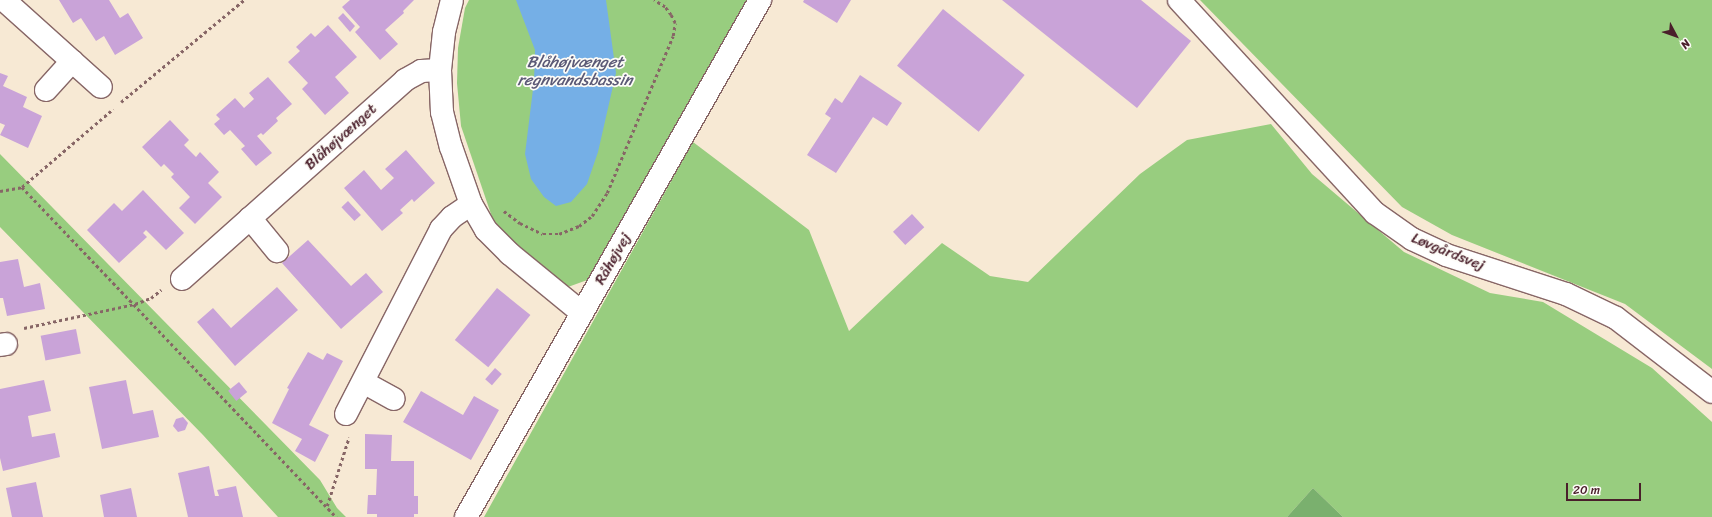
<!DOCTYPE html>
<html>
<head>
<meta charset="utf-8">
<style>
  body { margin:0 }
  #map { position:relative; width:1712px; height:517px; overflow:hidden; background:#f7e9d4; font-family:Sriracha,sans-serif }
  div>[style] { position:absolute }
  .green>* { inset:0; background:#98cd7f }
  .forest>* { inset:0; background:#7ab06e }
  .water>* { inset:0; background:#75afe6 }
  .building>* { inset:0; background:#c9a3d8; transform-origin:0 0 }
  .path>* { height:2.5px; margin-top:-1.25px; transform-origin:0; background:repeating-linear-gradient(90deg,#876666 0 3px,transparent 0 6px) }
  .roads { filter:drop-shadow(1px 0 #876666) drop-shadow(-1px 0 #876666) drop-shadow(0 1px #876666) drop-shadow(0 -1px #876666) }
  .street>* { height:22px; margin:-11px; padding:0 11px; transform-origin:11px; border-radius:11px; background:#fff }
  span { translate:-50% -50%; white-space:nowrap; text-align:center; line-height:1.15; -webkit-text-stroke:3.5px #fdfcf7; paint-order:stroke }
  .street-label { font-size:15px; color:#4a1f2b }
  .water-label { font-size:16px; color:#5b5976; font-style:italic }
  .north { position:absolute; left:1656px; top:16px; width:40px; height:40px; -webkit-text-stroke:3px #fdfcf7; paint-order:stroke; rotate:131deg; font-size:11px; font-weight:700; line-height:16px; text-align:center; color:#4a1f2b }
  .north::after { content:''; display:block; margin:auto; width:14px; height:18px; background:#4a1f2b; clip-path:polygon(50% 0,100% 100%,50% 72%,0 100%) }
  .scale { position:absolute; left:1566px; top:483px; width:75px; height:18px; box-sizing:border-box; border:2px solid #4a1f2b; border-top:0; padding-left:5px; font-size:12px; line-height:14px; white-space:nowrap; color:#4a1f2b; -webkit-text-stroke:3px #fdfcf7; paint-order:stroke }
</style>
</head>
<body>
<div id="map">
  <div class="green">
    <i style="clip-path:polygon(469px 0,753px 0,590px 279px,568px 287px,504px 234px,492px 217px,461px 126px,457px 83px,458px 48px,465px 8px)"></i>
    <i style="clip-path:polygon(1200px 0,1712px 0,1712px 369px,1625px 304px,1452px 235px,1402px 207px)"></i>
    <i style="clip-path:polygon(1271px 124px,1312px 174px,1404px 252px,1490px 293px,1543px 302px,1652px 368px,1712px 422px,1712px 517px,1343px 517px,1313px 488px,1287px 517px,484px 517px,693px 142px,809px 230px,849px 331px,942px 243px,990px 276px,1028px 282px,1140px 174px,1187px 140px)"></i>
    <i style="clip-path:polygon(0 154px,320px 480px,337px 508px,346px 517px,278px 517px,203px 435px,0 227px)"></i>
  </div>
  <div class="forest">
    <i style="clip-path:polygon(1313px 488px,1343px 517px,1287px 517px)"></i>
  </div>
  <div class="water">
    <i style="clip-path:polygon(516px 0,606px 0,616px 73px,598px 152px,587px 184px,571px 202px,556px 206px,544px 197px,531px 179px,525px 154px,534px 81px,535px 50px)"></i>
  </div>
  <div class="building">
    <i style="clip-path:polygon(59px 0,109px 0,120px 18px,128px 13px,143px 38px,115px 55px,104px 36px,96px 41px,81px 18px,73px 23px)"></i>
    <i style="clip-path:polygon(350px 0,414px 0,403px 11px,404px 13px,385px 30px,398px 44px,380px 60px,355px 32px,360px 27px,342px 7px)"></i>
    <i style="clip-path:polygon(804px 0,851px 0,837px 23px,803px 2px)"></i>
    <i style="clip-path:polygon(1002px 0,1141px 0,1191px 41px,1137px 108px)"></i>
    <i style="left:943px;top:9px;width:105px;height:73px;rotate:39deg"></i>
    <i style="clip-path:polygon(343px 13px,355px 26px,350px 32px,338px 18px)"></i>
    <i style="clip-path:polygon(328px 25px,357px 57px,335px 77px,349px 93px,325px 115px,302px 89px,308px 83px,288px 62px,300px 51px,296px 47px,311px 33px,315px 37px)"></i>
    <i style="clip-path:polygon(0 73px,8px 76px,3px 86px,27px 97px,23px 107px,42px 116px,28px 148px,0 135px,5px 125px,0 123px)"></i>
    <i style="clip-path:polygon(860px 75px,902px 103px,887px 126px,873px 117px,836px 173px,807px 155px,831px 118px,825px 114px,835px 98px,842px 103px)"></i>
    <i style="clip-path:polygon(268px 77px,292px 104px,276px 118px,278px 121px,263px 135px,261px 133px,257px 136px,272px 153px,256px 166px,241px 149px,245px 146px,230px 130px,224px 135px,214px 124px,220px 119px,216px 115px,235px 98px,244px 108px,254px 99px,249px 93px)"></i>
    <i style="clip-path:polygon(170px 120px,189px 140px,184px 145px,196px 157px,200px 152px,219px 172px,208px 183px,222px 197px,195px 224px,179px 208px,190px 197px,171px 177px,174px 174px,164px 164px,161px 167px,142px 147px)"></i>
    <i style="clip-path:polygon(406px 150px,435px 183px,414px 202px,412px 199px,400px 210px,403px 213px,382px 231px,344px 188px,364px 170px,381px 190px,394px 178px,385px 169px)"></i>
    <i style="clip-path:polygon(143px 190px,184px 233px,166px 250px,146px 230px,143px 233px,147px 237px,119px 263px,87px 230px,114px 203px,122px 211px)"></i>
    <i style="left:348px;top:201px;width:19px;height:9px;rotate:47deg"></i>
    <i style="left:912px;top:214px;width:18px;height:26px;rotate:47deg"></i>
    <i style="clip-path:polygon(308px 240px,351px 286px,366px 273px,383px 292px,341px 329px,282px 263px)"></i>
    <i style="clip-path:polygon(18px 259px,24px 287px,40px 283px,45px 309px,7px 316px,3px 298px,0 298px,0 262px)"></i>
    <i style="clip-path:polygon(277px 287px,298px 310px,235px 366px,197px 322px,213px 308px,231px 328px)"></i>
    <i style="left:497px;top:288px;width:43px;height:67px;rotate:39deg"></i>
    <i style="left:76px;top:329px;width:25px;height:36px;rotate:79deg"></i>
    <i style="clip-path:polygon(308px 352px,323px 360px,327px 353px,343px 361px,309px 425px,329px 435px,315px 462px,295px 451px,302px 439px,272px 423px,289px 389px,287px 388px)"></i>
    <i style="left:495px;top:368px;width:9px;height:15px;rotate:41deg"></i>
    <i style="clip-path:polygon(44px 380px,51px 411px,28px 416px,32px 437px,55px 433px,60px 457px,3px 471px,0 458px,0 389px)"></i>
    <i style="clip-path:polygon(126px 380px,133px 414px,153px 410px,159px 437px,102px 449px,89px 387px)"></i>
    <i style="left:239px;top:382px;width:13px;height:14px;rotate:51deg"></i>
    <i style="clip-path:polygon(421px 391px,463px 415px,474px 396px,499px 410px,471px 460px,403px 422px)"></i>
    <i style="clip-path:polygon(183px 417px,188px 423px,185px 430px,178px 432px,173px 426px,176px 419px)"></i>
    <i style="clip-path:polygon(365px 434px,392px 435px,391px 461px,414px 461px,414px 496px,418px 496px,418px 514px,414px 514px,414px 517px,377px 517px,377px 514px,367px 514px,368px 495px,376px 495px,377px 469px,365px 469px)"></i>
    <i style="clip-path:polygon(209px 466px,215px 496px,219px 496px,217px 490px,236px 486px,243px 517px,188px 517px,178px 473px)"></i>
    <i style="clip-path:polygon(36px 482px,43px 517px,12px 517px,6px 488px)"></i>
    <i style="clip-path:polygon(131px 488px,137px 517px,104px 517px,100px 495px)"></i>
  </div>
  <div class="path">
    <i style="left:121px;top:102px;width:160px;rotate:-39.7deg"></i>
    <i style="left:22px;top:187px;width:120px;rotate:-40.6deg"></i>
    <i style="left:0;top:191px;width:22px;rotate:-10deg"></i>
    <i style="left:22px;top:187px;width:456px;rotate:46.4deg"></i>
    <i style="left:504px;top:211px;width:20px;rotate:37deg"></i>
    <i style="left:520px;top:223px;width:25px;rotate:26deg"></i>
    <i style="left:543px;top:234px;width:16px"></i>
    <i style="left:559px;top:234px;width:22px;rotate:-22deg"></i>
    <i style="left:579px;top:226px;width:16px;rotate:-38deg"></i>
    <i style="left:592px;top:216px;width:27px;rotate:-57deg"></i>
    <i style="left:607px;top:193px;width:170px;rotate:-67.2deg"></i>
    <i style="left:673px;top:36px;width:13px;rotate:-81deg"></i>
    <i style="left:675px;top:23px;width:9px;rotate:-117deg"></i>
    <i style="left:671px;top:15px;width:10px;rotate:-127deg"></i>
    <i style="left:665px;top:7px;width:13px;rotate:-148deg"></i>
    <i style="left:24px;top:328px;width:114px;rotate:-12.2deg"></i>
    <i style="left:135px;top:304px;width:17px;rotate:-21deg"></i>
    <i style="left:151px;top:298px;width:13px;rotate:-39deg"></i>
    <i style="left:327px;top:506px;width:72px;rotate:-72.3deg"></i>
  </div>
  <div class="roads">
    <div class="street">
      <i style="left:4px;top:0;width:130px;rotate:41.9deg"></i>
      <i style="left:452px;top:0;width:33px;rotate:104deg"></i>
      <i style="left:444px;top:32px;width:38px;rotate:96deg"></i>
      <i style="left:440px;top:70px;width:42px;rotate:87.3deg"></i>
      <i style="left:442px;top:112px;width:36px;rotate:76deg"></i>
      <i style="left:451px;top:147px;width:60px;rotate:70.7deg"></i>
      <i style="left:471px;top:204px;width:30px;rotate:60deg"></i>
      <i style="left:486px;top:230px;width:34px;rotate:45deg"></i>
      <i style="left:510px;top:254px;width:93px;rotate:39.3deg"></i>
      <i style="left:1179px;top:0;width:289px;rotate:47.4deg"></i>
      <i style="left:1375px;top:213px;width:45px;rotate:35.1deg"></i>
      <i style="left:1412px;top:239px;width:38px;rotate:25deg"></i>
      <i style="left:1446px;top:255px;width:126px;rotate:18deg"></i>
      <i style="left:1566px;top:294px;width:55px;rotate:25.6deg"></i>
      <i style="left:1616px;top:318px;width:121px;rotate:37.6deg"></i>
      <i style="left:46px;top:90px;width:39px;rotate:-48deg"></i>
      <i style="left:250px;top:218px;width:43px;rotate:50.7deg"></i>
      <i style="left:182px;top:279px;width:299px;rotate:-41.7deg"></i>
      <i style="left:405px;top:80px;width:18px;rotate:-29deg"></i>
      <i style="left:421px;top:71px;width:19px;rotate:-3deg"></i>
      <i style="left:0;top:345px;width:6px;rotate:-9deg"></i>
      <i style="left:363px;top:382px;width:35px;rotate:29deg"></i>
      <i style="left:346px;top:414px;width:208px;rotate:-62.8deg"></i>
      <i style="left:441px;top:229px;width:16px;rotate:-47deg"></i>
      <i style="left:452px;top:217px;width:23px;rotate:-34deg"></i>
      <i style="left:466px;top:517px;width:595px;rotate:-60.37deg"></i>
    </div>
  </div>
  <div class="street-label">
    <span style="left:341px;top:137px;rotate:-42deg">Blåhøjvænget</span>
    <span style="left:1448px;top:252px;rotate:22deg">Løvgårdsvej</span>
    <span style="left:613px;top:259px;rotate:-60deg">Råhøjvej</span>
  </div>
  <div class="water-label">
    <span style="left:575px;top:71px">Blåhøjvænget<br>regnvandsbassin</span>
  </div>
  <div class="north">N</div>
  <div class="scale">20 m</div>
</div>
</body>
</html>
